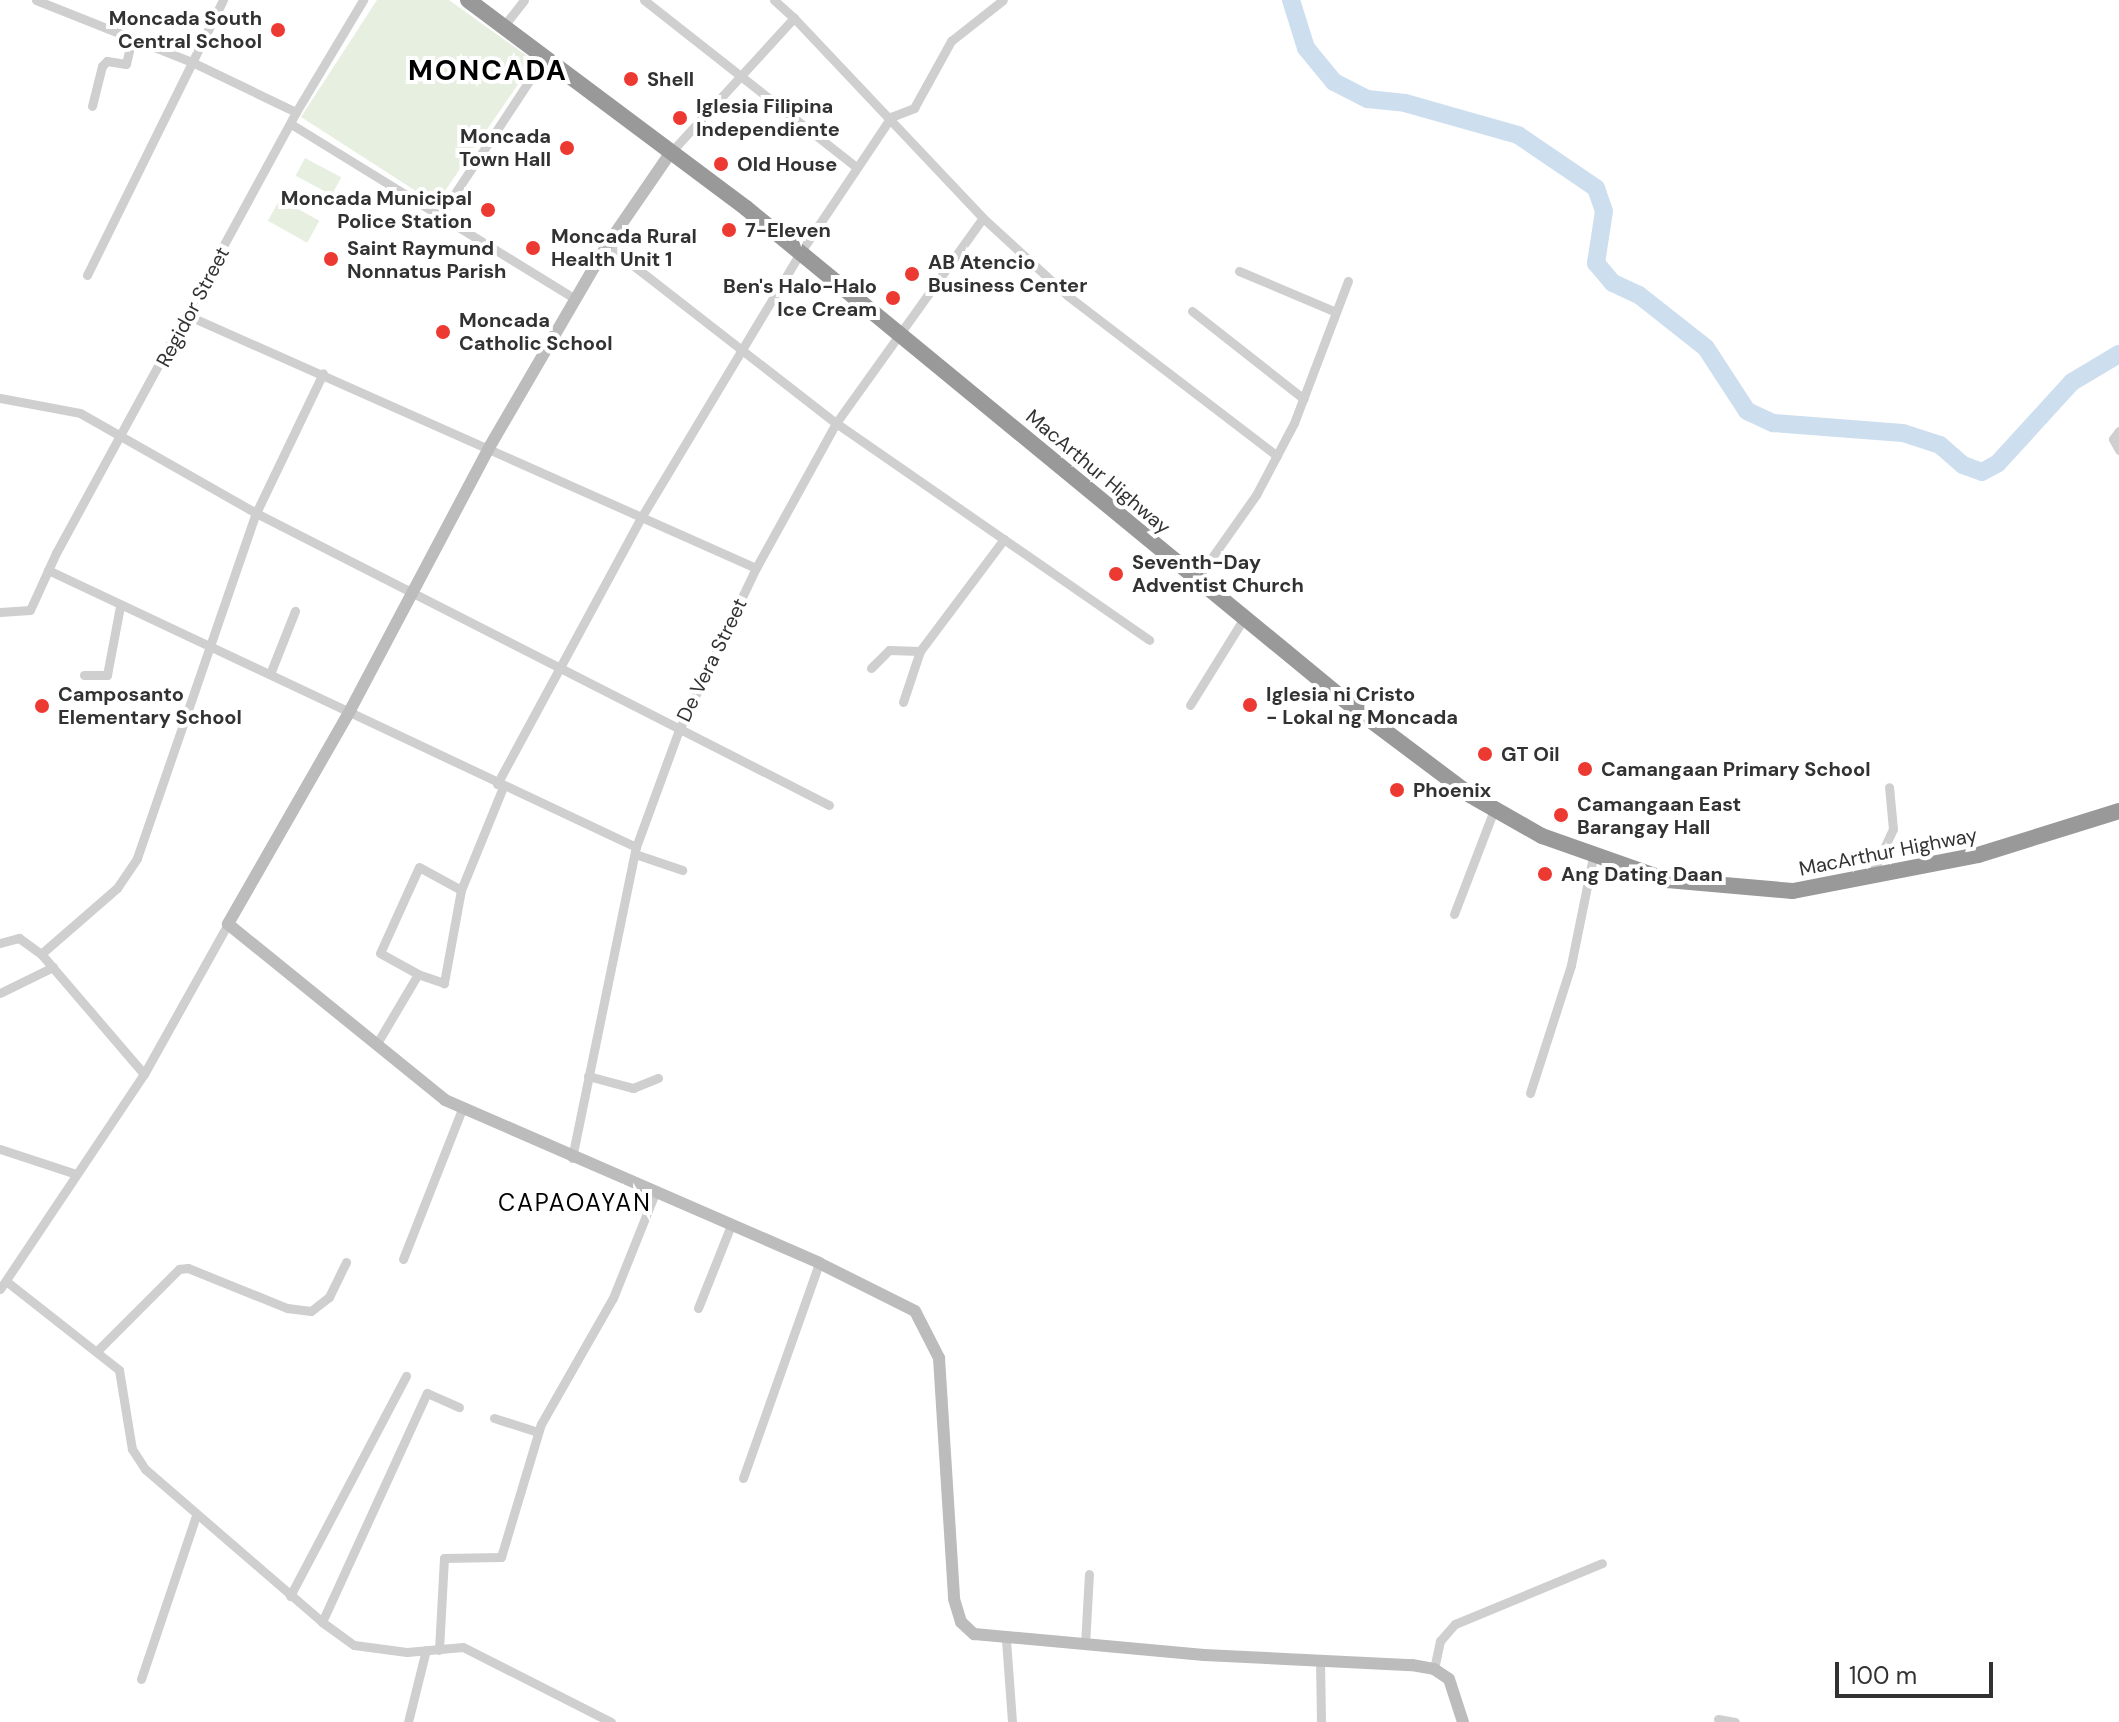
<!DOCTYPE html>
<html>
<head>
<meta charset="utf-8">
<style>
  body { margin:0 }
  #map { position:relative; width:2119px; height:1722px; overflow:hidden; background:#fff; font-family:"DM Sans",sans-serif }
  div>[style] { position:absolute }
  .green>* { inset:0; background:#e7efe1; transform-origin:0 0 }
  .river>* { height:18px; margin:-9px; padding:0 9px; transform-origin:9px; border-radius:9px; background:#cddeef }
  .street>* { height:9px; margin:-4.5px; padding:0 4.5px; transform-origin:4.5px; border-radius:4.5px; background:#cfcfcf }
  .secondary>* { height:12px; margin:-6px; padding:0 6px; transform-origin:6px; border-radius:6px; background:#bcbcbc }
  .highway>* { height:16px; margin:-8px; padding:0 8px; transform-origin:8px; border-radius:8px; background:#999 }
  .dots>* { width:22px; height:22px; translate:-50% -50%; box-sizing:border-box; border:4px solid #fff; border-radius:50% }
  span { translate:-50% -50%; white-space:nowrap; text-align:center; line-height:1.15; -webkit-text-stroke:8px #fff; paint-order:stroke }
  .poi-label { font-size:20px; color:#323232; font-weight:700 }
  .right { translate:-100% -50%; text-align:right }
  .left { translate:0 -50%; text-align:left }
  .street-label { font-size:20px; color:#323232 }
  .quarter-label { font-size:24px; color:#000; letter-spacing:2px }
  .district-label { font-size:28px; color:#000; font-weight:700; letter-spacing:2px }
  .scale { position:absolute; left:1835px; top:1662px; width:158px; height:36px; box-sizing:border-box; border:4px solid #323232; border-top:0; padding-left:10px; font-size:24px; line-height:28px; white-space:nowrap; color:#323232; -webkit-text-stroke:6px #fff; paint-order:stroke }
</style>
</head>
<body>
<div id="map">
  <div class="green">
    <i style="clip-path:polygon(377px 0,449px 0,534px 61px,436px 204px,301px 117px)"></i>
    <i style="left:305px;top:158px;width:41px;height:20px;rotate:28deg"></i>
    <i style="left:280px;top:199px;width:45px;height:25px;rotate:29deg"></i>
  </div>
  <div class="river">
    <i style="left:1291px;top:0;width:50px;rotate:72.6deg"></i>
    <i style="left:1306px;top:48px;width:44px;rotate:50.5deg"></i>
    <i style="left:1334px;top:82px;width:38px;rotate:27deg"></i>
    <i style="left:1368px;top:99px;width:37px;rotate:6deg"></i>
    <i style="left:1405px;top:103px;width:117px;rotate:15.8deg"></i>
    <i style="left:1518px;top:135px;width:94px;rotate:34.2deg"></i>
    <i style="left:1596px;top:188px;width:24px;rotate:71deg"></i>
    <i style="left:1604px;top:211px;width:53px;rotate:98.7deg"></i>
    <i style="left:1596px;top:263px;width:26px;rotate:50deg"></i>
    <i style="left:1613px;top:283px;width:29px;rotate:25deg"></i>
    <i style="left:1639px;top:295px;width:85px;rotate:38.3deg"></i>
    <i style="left:1706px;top:348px;width:75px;rotate:56.9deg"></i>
    <i style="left:1747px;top:411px;width:29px;rotate:25deg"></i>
    <i style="left:1773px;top:423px;width:130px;rotate:4.4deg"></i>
    <i style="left:1903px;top:433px;width:39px;rotate:18deg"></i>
    <i style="left:1940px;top:445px;width:30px;rotate:41deg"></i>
    <i style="left:1963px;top:465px;width:20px;rotate:20deg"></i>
    <i style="left:1982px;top:472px;width:18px;rotate:-29deg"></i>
    <i style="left:1998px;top:463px;width:110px;rotate:-47.6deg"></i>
    <i style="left:2072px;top:382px;width:55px;rotate:-30.8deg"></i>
  </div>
  <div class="street">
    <i style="left:36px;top:0;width:170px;rotate:21.7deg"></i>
    <i style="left:194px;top:63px;width:113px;rotate:25.7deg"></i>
    <i style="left:644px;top:0;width:270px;rotate:38.2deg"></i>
    <i style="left:774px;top:0;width:27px;rotate:42deg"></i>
    <i style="left:503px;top:27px;width:34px;rotate:-52deg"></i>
    <i style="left:92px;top:106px;width:41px;rotate:-76deg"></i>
    <i style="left:102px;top:66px;width:7px;rotate:-45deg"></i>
    <i style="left:107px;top:61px;width:19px;rotate:9deg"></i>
    <i style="left:126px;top:64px;width:27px;rotate:-77deg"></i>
    <i style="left:291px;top:124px;width:334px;rotate:31.6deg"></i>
    <i style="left:671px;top:152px;width:182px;rotate:-47.5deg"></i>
    <i style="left:794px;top:18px;width:275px;rotate:46.6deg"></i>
    <i style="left:983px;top:218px;width:115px;rotate:42.5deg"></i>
    <i style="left:1068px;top:296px;width:263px;rotate:37.4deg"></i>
    <i style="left:440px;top:216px;width:191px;rotate:-56.6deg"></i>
    <i style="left:607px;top:245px;width:290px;rotate:37.9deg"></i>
    <i style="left:836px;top:423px;width:381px;rotate:34.7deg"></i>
    <i style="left:1239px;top:271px;width:105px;rotate:22.9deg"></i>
    <i style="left:87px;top:275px;width:307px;rotate:-63.7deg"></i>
    <i style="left:1192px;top:311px;width:142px;rotate:38.2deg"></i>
    <i style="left:189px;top:316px;width:620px;rotate:23.96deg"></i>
    <i style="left:0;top:398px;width:81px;rotate:10.6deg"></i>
    <i style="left:80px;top:413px;width:202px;rotate:29.6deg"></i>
    <i style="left:256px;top:513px;width:643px;rotate:27deg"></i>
    <i style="left:2119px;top:431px;width:10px;rotate:127deg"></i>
    <i style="left:2113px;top:439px;width:13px;rotate:61deg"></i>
    <i style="left:48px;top:570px;width:650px;rotate:25.22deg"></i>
    <i style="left:1196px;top:580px;width:104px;rotate:-54.8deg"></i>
    <i style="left:1256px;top:495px;width:81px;rotate:-62.2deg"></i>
    <i style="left:1294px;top:423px;width:152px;rotate:-69.2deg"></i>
    <i style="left:0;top:612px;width:30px;rotate:-4deg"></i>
    <i style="left:30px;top:610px;width:63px;rotate:-65.5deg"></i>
    <i style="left:56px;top:553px;width:502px;rotate:-61.44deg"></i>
    <i style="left:296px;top:112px;width:131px;rotate:-59.1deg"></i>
    <i style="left:871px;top:668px;width:25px;rotate:-45deg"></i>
    <i style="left:889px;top:650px;width:31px;rotate:2deg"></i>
    <i style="left:270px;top:674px;width:68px;rotate:-68.4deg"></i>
    <i style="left:84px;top:675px;width:23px"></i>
    <i style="left:107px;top:675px;width:70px;rotate:-79.3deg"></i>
    <i style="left:903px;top:702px;width:54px;rotate:-71.6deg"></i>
    <i style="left:920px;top:651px;width:140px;rotate:-53.1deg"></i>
    <i style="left:1190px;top:705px;width:102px;rotate:-58.2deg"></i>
    <i style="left:497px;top:784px;width:305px;rotate:-61.6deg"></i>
    <i style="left:642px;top:516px;width:307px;rotate:-59deg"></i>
    <i style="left:800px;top:253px;width:164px;rotate:-56.2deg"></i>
    <i style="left:891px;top:117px;width:25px;rotate:-21deg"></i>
    <i style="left:914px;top:108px;width:77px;rotate:-61.1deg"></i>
    <i style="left:951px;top:41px;width:66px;rotate:-38.3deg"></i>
    <i style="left:635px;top:854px;width:50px;rotate:18.8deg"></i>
    <i style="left:1871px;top:876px;width:52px;rotate:-64.9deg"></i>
    <i style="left:1893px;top:829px;width:42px;rotate:-95.4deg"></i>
    <i style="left:461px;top:890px;width:111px;rotate:-67.8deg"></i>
    <i style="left:1454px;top:914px;width:111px;rotate:-69deg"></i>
    <i style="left:0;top:943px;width:20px;rotate:-15deg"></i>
    <i style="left:19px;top:938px;width:27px;rotate:36deg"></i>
    <i style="left:0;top:993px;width:59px;rotate:-26.1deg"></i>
    <i style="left:376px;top:1045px;width:82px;rotate:-59.4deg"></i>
    <i style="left:418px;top:974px;width:43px;rotate:-151.1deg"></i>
    <i style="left:380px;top:953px;width:94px;rotate:-65.6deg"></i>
    <i style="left:419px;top:867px;width:48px;rotate:28.7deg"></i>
    <i style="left:461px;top:890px;width:95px;rotate:100.4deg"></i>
    <i style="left:444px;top:983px;width:28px;rotate:-161deg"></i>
    <i style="left:144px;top:1074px;width:158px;rotate:-130.6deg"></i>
    <i style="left:41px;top:954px;width:101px;rotate:-41deg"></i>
    <i style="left:117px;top:888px;width:36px;rotate:-56deg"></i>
    <i style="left:137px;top:858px;width:365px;rotate:-71deg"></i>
    <i style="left:256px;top:513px;width:155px;rotate:-64.4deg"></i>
    <i style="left:588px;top:1076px;width:47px;rotate:14.9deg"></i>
    <i style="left:633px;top:1088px;width:27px;rotate:-22deg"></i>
    <i style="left:1530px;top:1093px;width:134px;rotate:-72.2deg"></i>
    <i style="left:1571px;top:965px;width:110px;rotate:-78.5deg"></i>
    <i style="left:0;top:1149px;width:80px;rotate:18.2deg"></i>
    <i style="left:572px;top:1158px;width:318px;rotate:-78.4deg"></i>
    <i style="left:636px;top:847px;width:122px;rotate:-69.9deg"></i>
    <i style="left:678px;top:732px;width:182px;rotate:-64.6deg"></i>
    <i style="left:756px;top:568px;width:166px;rotate:-61.1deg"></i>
    <i style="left:836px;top:423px;width:252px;rotate:-54.4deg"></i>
    <i style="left:403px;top:1259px;width:161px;rotate:-68.5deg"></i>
    <i style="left:6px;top:1281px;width:144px;rotate:38.2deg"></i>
    <i style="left:119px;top:1370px;width:80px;rotate:80.7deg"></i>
    <i style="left:132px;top:1449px;width:24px;rotate:57deg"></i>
    <i style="left:145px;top:1469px;width:234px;rotate:40.8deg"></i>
    <i style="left:322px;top:1622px;width:39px;rotate:36deg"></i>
    <i style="left:354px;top:1645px;width:53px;rotate:7.5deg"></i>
    <i style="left:407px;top:1652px;width:56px;rotate:-5.1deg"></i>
    <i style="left:463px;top:1647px;width:166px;rotate:26.9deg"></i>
    <i style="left:0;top:1289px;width:259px;rotate:-56.2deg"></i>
    <i style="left:144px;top:1074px;width:172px;rotate:-60.8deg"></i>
    <i style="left:698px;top:1308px;width:89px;rotate:-68.3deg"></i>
    <i style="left:98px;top:1350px;width:115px;rotate:-45deg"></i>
    <i style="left:179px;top:1269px;width:9px;rotate:-6deg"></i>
    <i style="left:188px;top:1268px;width:107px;rotate:22deg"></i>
    <i style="left:287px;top:1308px;width:24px;rotate:7deg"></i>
    <i style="left:311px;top:1311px;width:23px;rotate:-38deg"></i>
    <i style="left:329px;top:1297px;width:39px;rotate:-64deg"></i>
    <i style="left:494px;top:1418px;width:46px;rotate:17.7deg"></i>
    <i style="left:743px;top:1478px;width:228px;rotate:-70.5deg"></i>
    <i style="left:290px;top:1596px;width:249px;rotate:-62.2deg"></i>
    <i style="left:322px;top:1622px;width:252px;rotate:-65.4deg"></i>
    <i style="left:427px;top:1393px;width:35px;rotate:24deg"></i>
    <i style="left:1006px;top:1640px;width:82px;rotate:85.8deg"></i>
    <i style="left:1085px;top:1645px;width:71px;rotate:-86.8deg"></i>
    <i style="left:439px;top:1650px;width:92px;rotate:-86.9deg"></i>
    <i style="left:444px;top:1558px;width:57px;rotate:-1deg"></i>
    <i style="left:501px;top:1557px;width:139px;rotate:-73.3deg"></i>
    <i style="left:541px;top:1424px;width:145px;rotate:-60.3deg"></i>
    <i style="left:613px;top:1298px;width:113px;rotate:-68.2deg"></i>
    <i style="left:1320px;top:1659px;width:63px;rotate:89.1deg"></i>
    <i style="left:1434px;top:1669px;width:29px;rotate:-78deg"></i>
    <i style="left:1440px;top:1641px;width:23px;rotate:-49deg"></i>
    <i style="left:1455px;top:1624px;width:159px;rotate:-22.5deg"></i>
    <i style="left:141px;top:1679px;width:172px;rotate:-71.4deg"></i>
    <i style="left:1718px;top:1719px;width:17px;rotate:10deg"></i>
    <i style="left:408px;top:1722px;width:74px;rotate:-76deg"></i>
  </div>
  <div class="secondary">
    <i style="left:671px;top:152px;width:113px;rotate:124.5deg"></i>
    <i style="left:607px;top:245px;width:233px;rotate:120.2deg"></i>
    <i style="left:490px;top:446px;width:297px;rotate:117.9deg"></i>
    <i style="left:351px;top:709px;width:248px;rotate:119.8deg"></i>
    <i style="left:228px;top:924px;width:279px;rotate:39deg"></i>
    <i style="left:445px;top:1100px;width:408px;rotate:23.5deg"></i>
    <i style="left:819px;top:1263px;width:107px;rotate:26.6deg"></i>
    <i style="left:915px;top:1311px;width:53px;rotate:62.9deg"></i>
    <i style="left:939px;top:1358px;width:241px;rotate:86.4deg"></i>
    <i style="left:954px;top:1599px;width:24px;rotate:73deg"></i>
    <i style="left:961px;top:1622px;width:18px;rotate:43deg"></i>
    <i style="left:974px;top:1634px;width:231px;rotate:5.2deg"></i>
    <i style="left:1204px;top:1655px;width:208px;rotate:2.8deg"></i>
    <i style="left:1412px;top:1665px;width:22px;rotate:10deg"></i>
    <i style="left:1434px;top:1669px;width:18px;rotate:34deg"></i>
    <i style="left:1449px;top:1679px;width:45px;rotate:72deg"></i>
  </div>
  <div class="highway">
    <i style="left:468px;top:0;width:347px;rotate:36.8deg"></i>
    <i style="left:746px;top:208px;width:786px;rotate:39.42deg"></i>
    <i style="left:1353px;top:707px;width:146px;rotate:36.9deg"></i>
    <i style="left:1470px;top:795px;width:83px;rotate:29.7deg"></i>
    <i style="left:1542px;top:836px;width:133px;rotate:19.4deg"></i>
    <i style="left:1667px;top:880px;width:126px;rotate:5deg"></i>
    <i style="left:1793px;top:891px;width:188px;rotate:-11deg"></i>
    <i style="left:1978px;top:855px;width:148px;rotate:-17.3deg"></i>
  </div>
  <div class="dots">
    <i style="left:278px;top:30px;background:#ec3932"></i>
    <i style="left:631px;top:79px;background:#ec3932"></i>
    <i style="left:680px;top:118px;background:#ec3932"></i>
    <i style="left:567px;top:148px;background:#ec3932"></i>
    <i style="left:721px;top:164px;background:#ec3932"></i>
    <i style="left:488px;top:210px;background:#ec3932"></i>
    <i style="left:729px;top:230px;background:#ec3932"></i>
    <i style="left:533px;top:248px;background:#ec3932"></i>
    <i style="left:331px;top:259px;background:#ec3932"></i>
    <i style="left:912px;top:274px;background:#ec3932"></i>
    <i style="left:893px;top:298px;background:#ec3932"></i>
    <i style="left:443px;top:332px;background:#ec3932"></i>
    <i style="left:1116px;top:574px;background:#ec3932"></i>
    <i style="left:1250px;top:705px;background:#ec3932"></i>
    <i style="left:42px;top:706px;background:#ec3932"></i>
    <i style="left:1485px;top:754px;background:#ec3932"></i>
    <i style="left:1585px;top:769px;background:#ec3932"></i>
    <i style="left:1397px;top:790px;background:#ec3932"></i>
    <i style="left:1561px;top:815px;background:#ec3932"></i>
    <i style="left:1545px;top:874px;background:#ec3932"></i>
  </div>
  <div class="poi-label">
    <span class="right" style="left:262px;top:30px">Moncada South<br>Central School</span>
    <span class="left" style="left:647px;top:79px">Shell</span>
    <span class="left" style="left:696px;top:118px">Iglesia Filipina<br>Independiente</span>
    <span class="right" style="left:551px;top:148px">Moncada<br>Town Hall</span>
    <span class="left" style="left:737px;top:164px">Old House</span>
    <span class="right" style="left:472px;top:210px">Moncada Municipal<br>Police Station</span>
    <span class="left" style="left:745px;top:230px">7-Eleven</span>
    <span class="left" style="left:551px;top:248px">Moncada Rural<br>Health Unit 1</span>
    <span class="left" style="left:347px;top:260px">Saint Raymund<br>Nonnatus Parish</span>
    <span class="left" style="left:928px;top:274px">AB Atencio<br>Business Center</span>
    <span class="right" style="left:877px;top:298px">Ben's Halo-Halo<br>Ice Cream</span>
    <span class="left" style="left:459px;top:332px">Moncada<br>Catholic School</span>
    <span class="left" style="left:1132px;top:574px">Seventh-Day<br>Adventist Church</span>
    <span class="left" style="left:58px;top:706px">Camposanto<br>Elementary School</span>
    <span class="left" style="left:1266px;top:706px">Iglesia ni Cristo<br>- Lokal ng Moncada</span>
    <span class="left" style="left:1501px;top:754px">GT Oil</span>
    <span class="left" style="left:1601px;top:769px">Camangaan Primary School</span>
    <span class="left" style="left:1413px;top:790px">Phoenix</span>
    <span class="left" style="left:1577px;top:816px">Camangaan East<br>Barangay Hall</span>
    <span class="left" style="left:1561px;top:874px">Ang Dating Daan</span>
  </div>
  <div class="street-label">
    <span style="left:193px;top:307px;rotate:-62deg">Regidor Street</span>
    <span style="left:1098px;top:472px;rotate:40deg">MacArthur Highway</span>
    <span style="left:712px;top:660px;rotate:-64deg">De Vera Street</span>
    <span style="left:1888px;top:852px;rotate:-11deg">MacArthur Highway</span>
  </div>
  <div class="quarter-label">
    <span style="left:575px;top:1203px">CAPAOAYAN</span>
  </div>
  <div class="district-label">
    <span style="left:488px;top:71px">MONCADA</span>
  </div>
  <div class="scale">100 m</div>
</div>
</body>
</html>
